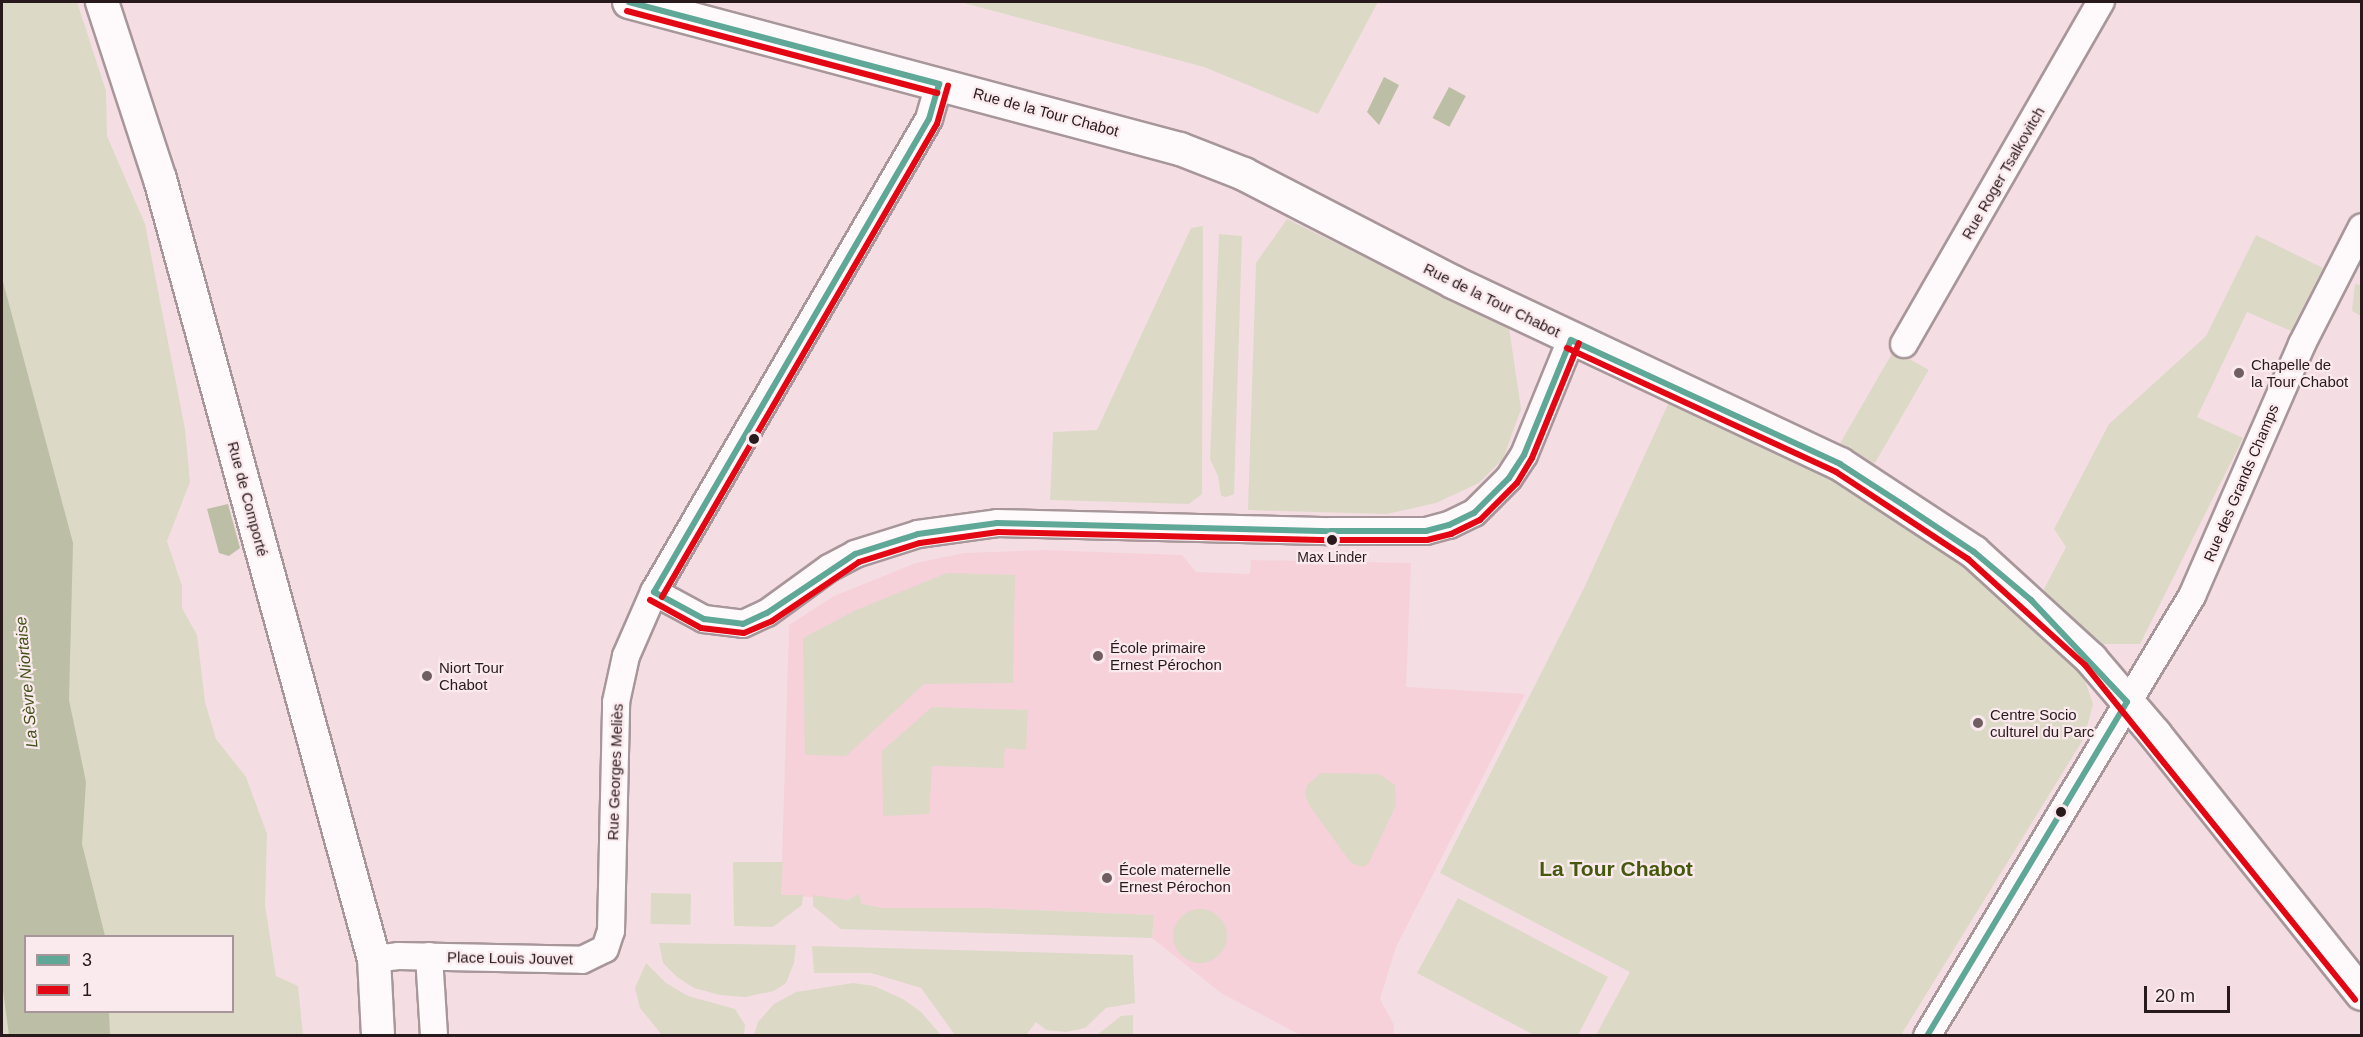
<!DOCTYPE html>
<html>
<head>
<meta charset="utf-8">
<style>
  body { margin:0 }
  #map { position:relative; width:2363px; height:1037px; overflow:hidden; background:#f5dee3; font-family:Arial,sans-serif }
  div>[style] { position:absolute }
  .built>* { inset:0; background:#f6d1da }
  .green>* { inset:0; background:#dcd9c7; transform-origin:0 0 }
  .round { border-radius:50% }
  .water>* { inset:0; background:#bcbea5; transform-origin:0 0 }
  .roads { filter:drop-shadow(2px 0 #a7969a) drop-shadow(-2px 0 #a7969a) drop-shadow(0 2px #a7969a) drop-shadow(0 -2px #a7969a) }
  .minor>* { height:26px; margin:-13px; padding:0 13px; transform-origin:13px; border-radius:13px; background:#fefafb }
  .tertiary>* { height:32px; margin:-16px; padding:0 16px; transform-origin:16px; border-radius:16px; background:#fefafb }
  .bus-1>* { height:6px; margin:-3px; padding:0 3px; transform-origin:3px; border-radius:3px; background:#5fa797 }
  .bus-2>* { height:6px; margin:-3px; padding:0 3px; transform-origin:3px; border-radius:3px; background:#e30613 }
  .dots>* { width:16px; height:16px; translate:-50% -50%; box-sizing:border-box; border:3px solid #fae9ed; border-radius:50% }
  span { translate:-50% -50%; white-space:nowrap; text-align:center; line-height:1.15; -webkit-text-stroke:4.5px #fae9ed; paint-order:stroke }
  .bus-label { font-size:14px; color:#28191d }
  .street-label { font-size:15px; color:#28191d }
  .poi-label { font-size:15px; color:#28191d }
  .left { translate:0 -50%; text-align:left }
  .water-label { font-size:16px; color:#405116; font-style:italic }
  .district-label { font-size:21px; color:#45590d; font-weight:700 }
  .frame { position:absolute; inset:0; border:3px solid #28191d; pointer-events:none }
  .legend { position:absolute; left:24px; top:935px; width:210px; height:78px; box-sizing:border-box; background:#fae9ed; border:2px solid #a6969a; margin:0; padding:8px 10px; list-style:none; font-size:18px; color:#28191d }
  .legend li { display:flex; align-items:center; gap:12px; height:30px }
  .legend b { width:30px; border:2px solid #a6969a }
  .scale { position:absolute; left:2144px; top:986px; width:86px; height:27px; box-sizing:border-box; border:3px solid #28191d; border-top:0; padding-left:8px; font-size:18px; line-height:21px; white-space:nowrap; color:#28191d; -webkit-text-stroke:4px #fae9ed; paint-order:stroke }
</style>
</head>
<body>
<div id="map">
  <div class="built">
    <i style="clip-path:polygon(1044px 550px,1182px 555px,1196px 572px,1250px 574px,1251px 560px,1411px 563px,1406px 687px,1525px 694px,1396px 947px,1380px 999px,1394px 1025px,1393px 1035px,1300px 1035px,1221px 993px,1152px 938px,1154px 915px,987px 908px,883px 908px,862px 904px,859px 894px,847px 900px,781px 895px,789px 625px,834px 596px,916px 563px,964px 553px)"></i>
  </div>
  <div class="green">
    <i style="clip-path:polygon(evenodd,2px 2px,77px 2px,106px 91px,107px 136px,145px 224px,185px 429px,190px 482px,167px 541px,182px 586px,182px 608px,197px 635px,205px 702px,216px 739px,246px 777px,267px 834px,265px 905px,276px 976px,298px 986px,303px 1035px,2px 1036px,2px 985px,30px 801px,2px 320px,2px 2px,26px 936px,232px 936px,232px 1012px,26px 1012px,26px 936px)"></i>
    <i style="clip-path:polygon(960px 2px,1378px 2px,1318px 114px,1204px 67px)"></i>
    <i style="clip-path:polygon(1287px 219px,1509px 328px,1521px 409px,1503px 459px,1479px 483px,1436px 503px,1387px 514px,1248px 510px,1256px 263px)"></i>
    <i style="clip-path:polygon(1203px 226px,1202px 494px,1189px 504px,1050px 500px,1053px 432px,1097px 430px,1191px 228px)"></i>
    <i style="clip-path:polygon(1219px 234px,1242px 236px,1234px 494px,1226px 497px,1221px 496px,1218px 476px,1210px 459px)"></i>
    <i style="clip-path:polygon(2256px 235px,2323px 268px,2291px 331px,2247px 312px,2197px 417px,2243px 438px,2140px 644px,2103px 644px,2042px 593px,2066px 547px,2054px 529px,2109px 424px,2206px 336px)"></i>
    <i style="clip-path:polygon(2355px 284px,2361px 285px,2361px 316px,2352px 311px)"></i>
    <i style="left:1894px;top:350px;width:40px;height:108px;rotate:30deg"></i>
    <i style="clip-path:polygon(1669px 402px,1823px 474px,1931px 539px,2078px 661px,2093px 704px,2084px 738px,1901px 1035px,1596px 1035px,1630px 972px,1440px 873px,1584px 588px)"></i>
    <i style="clip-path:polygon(947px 573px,1015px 575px,1013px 683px,924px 684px,846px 756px,805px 755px,803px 638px,856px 610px)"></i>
    <i style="clip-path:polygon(932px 707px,1028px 710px,1026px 750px,1005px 748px,1003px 768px,932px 766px,929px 814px,883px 816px,882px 751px)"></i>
    <i style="clip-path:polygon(1321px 773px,1379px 774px,1395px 785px,1396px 805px,1369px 863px,1363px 867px,1351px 863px,1309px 805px,1305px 795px,1307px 785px)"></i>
    <i style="clip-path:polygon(733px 862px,783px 862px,781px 895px,803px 895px,802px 905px,773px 927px,734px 926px)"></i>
    <i style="left:651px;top:893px;width:40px;height:31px;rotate:1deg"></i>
    <i style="clip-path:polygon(859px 894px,862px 904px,883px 908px,987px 908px,1154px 915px,1152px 938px,841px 929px,813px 906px,813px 895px,847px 900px)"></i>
    <i style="clip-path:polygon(1458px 898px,1608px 977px,1578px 1035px,1534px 1035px,1417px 973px)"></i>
    <i class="round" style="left:1173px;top:909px;width:54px;height:54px"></i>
    <i style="clip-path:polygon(659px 943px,796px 945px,794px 963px,786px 983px,774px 991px,745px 997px,720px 995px,694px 988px,677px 977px,663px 963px)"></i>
    <i style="clip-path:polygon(812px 946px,1133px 955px,1135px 1003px,1106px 1008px,1085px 1028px,1066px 1032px,1046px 1030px,1036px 1022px,1026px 1035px,955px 1035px,921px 988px,871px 973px,814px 973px)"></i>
    <i style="clip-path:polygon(646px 963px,666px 983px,688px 996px,735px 1009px,745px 1025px,744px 1035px,662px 1035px,640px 1008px,635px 988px)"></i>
    <i style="clip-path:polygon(853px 983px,874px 986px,903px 999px,921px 1012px,941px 1035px,754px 1035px,758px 1022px,774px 1004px,796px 992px)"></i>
    <i style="clip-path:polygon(1133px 1015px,1133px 1035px,1097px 1035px,1121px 1016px)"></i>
  </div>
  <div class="water">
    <i style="clip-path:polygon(1384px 77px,1399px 85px,1379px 125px,1367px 112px)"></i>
    <i style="left:1449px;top:87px;width:19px;height:35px;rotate:28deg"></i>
    <i style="clip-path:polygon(2px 278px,73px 543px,69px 700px,86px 782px,82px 844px,105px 936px,26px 936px,26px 1012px,109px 1012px,110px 1035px,9px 1035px,2px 983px)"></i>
    <i style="clip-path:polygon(228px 504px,240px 548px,229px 556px,219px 553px,207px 509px)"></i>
  </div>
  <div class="roads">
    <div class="minor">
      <i style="left:1904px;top:344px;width:395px;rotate:-60.1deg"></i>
      <i style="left:654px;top:592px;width:57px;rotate:28.4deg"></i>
      <i style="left:704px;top:619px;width:39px;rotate:7deg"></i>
      <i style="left:743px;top:624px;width:26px;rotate:-25deg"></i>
      <i style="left:767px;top:613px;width:77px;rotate:-36deg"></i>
      <i style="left:829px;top:568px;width:30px;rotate:-28deg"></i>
      <i style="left:855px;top:554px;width:66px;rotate:-17.6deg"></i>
      <i style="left:918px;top:534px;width:80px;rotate:-7.9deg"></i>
      <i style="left:997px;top:523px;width:334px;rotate:1.4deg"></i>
      <i style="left:1331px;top:531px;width:95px"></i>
      <i style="left:1426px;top:531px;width:24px;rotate:-15deg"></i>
      <i style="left:1449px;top:525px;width:28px;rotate:-26deg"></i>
      <i style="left:1474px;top:513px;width:49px;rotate:-45deg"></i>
      <i style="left:1509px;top:478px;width:27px;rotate:-57deg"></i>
      <i style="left:1524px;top:455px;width:124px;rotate:-67.8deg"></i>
      <i style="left:429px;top:956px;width:80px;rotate:86.4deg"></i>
      <i style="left:374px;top:959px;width:24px;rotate:-7deg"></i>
      <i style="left:398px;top:956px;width:184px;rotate:1.2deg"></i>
      <i style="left:582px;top:960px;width:25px;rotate:-26deg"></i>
      <i style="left:605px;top:949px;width:19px;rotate:-72deg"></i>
      <i style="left:611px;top:931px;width:229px;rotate:-88.7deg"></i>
      <i style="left:616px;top:702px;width:47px;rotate:-77.7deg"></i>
      <i style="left:626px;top:656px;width:70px;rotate:-66.4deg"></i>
      <i style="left:654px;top:592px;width:547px;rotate:-59.83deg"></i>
      <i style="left:929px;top:119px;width:36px;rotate:-74deg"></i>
      <i style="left:1927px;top:1036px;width:514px;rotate:-58.94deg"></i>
      <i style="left:2192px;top:596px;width:275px;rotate:-66.4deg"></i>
      <i style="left:2302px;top:344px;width:131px;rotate:-62.9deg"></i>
    </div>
    <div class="tertiary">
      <i style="left:102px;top:2px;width:186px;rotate:71.9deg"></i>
      <i style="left:160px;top:179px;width:809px;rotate:74.66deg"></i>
      <i style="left:374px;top:959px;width:77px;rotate:87deg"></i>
      <i style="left:629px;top:2px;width:570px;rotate:14.94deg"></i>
      <i style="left:1180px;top:149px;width:69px;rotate:21.3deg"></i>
      <i style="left:1244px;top:174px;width:235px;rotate:27.3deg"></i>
      <i style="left:1453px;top:282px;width:428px;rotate:25.2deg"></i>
      <i style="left:1840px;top:464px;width:160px;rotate:33.3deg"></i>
      <i style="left:1974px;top:552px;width:159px;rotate:42.4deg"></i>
      <i style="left:2091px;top:659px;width:99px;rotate:49.5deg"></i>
      <i style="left:2155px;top:734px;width:332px;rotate:51.5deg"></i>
    </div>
  </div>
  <div class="bus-1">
    <i style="left:629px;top:2px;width:321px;rotate:14.8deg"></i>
    <i style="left:1571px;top:340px;width:296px;rotate:24.7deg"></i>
    <i style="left:1840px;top:464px;width:77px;rotate:32.9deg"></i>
    <i style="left:1905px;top:506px;width:83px;rotate:33.7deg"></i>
    <i style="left:1974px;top:552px;width:75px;rotate:40.1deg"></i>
    <i style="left:2031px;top:600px;width:140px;rotate:46.7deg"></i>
    <i style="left:654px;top:592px;width:57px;rotate:28.4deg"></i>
    <i style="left:704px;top:619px;width:39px;rotate:7deg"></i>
    <i style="left:743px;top:624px;width:26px;rotate:-25deg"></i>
    <i style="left:767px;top:613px;width:106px;rotate:-33.8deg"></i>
    <i style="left:855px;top:554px;width:66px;rotate:-17.6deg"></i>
    <i style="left:918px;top:534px;width:80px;rotate:-7.9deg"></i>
    <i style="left:997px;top:523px;width:334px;rotate:1.4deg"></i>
    <i style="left:1331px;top:531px;width:95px"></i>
    <i style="left:1426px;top:531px;width:24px;rotate:-15deg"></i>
    <i style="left:1449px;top:525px;width:28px;rotate:-26deg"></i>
    <i style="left:1474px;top:513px;width:49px;rotate:-45deg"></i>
    <i style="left:1509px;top:478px;width:27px;rotate:-57deg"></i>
    <i style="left:1524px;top:455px;width:124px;rotate:-67.8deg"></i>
    <i style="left:654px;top:592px;width:547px;rotate:-59.83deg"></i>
    <i style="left:929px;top:119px;width:36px;rotate:-74deg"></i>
    <i style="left:1927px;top:1036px;width:389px;rotate:-59.1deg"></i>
  </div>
  <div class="bus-2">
    <i style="left:627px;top:11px;width:321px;rotate:14.8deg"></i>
    <i style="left:1567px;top:348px;width:296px;rotate:24.7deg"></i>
    <i style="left:1836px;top:472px;width:158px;rotate:33.4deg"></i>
    <i style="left:1968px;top:559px;width:158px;rotate:42.2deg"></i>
    <i style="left:2085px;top:665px;width:430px;rotate:51.1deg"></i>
    <i style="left:662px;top:597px;width:547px;rotate:-59.83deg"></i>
    <i style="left:937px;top:124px;width:40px;rotate:-74deg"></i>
    <i style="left:650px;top:600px;width:58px;rotate:28.8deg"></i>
    <i style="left:701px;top:628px;width:43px;rotate:6.6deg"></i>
    <i style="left:744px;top:633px;width:30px;rotate:-23deg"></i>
    <i style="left:772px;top:621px;width:105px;rotate:-34.1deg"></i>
    <i style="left:859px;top:562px;width:64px;rotate:-17.3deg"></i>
    <i style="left:920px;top:543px;width:79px;rotate:-8deg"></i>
    <i style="left:998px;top:532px;width:333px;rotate:1.4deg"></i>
    <i style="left:1331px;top:540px;width:96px"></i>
    <i style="left:1427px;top:540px;width:25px;rotate:-14deg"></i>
    <i style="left:1451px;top:534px;width:32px;rotate:-26deg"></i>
    <i style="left:1480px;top:520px;width:52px;rotate:-45deg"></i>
    <i style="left:1517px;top:483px;width:29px;rotate:-59deg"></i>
    <i style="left:1532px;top:458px;width:124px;rotate:-67.8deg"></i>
  </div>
  <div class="dots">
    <i style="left:2239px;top:373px;background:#705e62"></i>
    <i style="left:754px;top:439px;background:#28191d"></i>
    <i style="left:1332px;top:540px;background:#28191d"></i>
    <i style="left:1098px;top:656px;background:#705e62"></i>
    <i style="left:427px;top:676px;background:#705e62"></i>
    <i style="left:1978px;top:723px;background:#705e62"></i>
    <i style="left:2061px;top:812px;background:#28191d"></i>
    <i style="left:1107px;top:878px;background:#705e62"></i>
  </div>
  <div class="bus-label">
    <span style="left:1332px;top:557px">Max Linder</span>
  </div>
  <div class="street-label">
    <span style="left:1046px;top:112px;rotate:15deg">Rue de la Tour Chabot</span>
    <span style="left:2003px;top:173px;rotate:-60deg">Rue Roger Tsalkovitch</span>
    <span style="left:1492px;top:300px;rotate:26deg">Rue de la Tour Chabot</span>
    <span style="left:2241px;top:483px;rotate:-67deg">Rue des Grands Champs</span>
    <span style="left:248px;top:499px;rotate:75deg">Rue de Comporté</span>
    <span style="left:615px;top:772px;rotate:-88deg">Rue Georges Meliès</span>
    <span style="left:510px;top:958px;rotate:1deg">Place Louis Jouvet</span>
  </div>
  <div class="poi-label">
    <span class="left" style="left:2251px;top:373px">Chapelle de<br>la Tour Chabot</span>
    <span class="left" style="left:1110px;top:656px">École primaire<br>Ernest Pérochon</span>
    <span class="left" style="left:439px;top:676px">Niort Tour<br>Chabot</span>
    <span class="left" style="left:1990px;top:723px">Centre Socio<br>culturel du Parc</span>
    <span class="left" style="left:1119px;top:878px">École maternelle<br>Ernest Pérochon</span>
  </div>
  <div class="water-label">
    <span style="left:27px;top:682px;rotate:-95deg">La Sèvre Niortaise</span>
  </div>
  <div class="district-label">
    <span style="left:1616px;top:869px">La Tour Chabot</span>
  </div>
  <div class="frame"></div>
  <ul class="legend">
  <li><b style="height:8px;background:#5fa797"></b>3</li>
  <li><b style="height:8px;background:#e30613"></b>1</li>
  </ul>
  <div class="scale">20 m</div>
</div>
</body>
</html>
